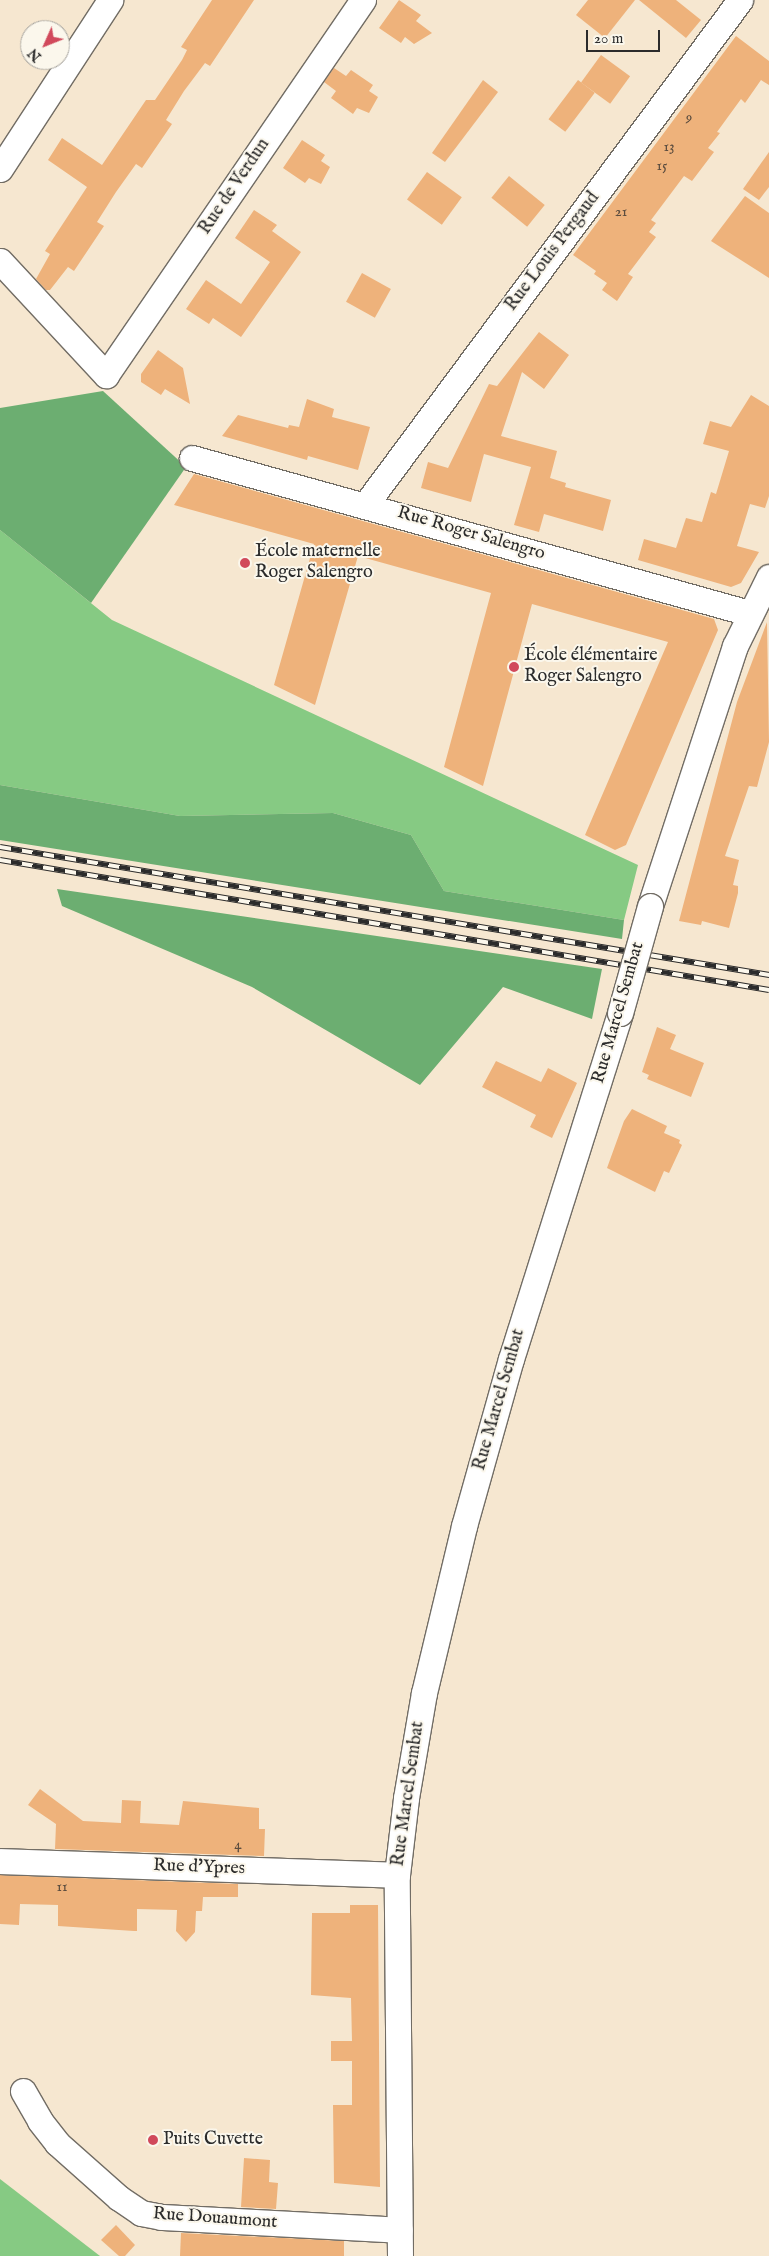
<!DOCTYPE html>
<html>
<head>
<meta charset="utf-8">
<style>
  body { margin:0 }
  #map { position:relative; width:769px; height:2256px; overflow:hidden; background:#f6e7d0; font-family:"IM FELL English",serif }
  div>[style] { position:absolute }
  .green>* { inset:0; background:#86ca83 }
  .forest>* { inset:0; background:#6cae71 }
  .building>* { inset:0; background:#eeb27b; transform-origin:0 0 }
  .roads { filter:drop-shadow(1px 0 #726d65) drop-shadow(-1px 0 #726d65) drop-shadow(0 1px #726d65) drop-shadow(0 -1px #726d65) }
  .minor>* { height:25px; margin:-12.5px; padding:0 12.5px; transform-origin:12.5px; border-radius:12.5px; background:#fff }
  .rail>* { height:5.5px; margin-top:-2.75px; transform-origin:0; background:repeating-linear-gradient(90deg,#fbf7ec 0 11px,#2b2b2b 0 22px); box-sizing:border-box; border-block:1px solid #2b2b2b }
  .bridges { filter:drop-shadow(1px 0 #726d65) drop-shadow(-1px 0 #726d65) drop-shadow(0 1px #726d65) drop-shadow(0 -1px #726d65) }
  .minor-bridge>* { height:25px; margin:-12.5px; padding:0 12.5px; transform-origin:12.5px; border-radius:12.5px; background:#fff }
  .dots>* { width:14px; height:14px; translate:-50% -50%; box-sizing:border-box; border:2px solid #fbf7ec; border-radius:50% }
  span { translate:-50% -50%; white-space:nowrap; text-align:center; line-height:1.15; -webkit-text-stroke:4px #fbf7ec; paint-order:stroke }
  .number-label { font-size:15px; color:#5c4d3f }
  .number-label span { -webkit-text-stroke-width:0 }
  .street-label { font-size:18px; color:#2b2b2b }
  .poi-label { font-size:18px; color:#2b2b2b }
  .left { translate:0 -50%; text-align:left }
  .north { position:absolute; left:20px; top:20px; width:50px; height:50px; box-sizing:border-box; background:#fbf7ec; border:1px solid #a8a59f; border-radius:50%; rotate:226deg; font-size:14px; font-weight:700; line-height:20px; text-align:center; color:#2b2b2b }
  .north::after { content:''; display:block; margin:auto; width:18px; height:22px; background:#d1495b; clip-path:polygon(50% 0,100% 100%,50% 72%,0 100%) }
  .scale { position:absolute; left:586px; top:30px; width:74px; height:22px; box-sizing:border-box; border:2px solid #2b2b2b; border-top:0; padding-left:6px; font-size:15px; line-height:18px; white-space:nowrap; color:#2b2b2b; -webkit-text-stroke:4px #fbf7ec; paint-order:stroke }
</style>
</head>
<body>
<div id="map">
  <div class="green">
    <i style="clip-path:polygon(0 530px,112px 620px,638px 865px,624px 920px,444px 891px,411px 835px,333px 813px,180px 816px,0 785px)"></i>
    <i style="clip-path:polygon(0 2179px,100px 2256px,0 2256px)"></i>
  </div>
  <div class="forest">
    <i style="clip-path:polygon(103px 391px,186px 467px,91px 603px,0 530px,0 408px)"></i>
    <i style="clip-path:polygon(0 785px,180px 816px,333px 813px,411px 835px,444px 891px,624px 920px,622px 939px,0 840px)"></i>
    <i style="clip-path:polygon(57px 889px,602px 969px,592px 1019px,503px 987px,420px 1085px,252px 987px,62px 906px)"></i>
  </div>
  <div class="building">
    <i style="clip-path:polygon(212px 0,254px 0,210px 66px,205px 63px,184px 91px,166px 120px,172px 124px,142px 168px,136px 164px,116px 192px,97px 222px,104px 226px,74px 271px,68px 267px,50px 290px,46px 290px,36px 279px,50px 254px,45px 251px,87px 187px,48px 160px,62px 138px,102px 165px,146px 100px,155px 100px,182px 60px,187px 50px,181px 47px)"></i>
    <i style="clip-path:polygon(399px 0,421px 15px,416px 21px,432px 33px,414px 44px,405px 37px,401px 43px,379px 28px)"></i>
    <i style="clip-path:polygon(588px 0,635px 0,605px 38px,576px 15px)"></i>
    <i style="clip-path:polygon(639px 0,676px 0,701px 20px,686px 38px)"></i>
    <i style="clip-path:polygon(736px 36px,769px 61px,769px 85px,761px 80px,745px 103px,741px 99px,717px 132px,720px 133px,708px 148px,714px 152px,692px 181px,684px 176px,651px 220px,656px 223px,649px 232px,656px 237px,628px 274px,633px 277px,617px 301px,602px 290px,607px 283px,594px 274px,596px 271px,573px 255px)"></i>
    <i style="left:601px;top:55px;width:36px;height:34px;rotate:36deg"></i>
    <i style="clip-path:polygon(334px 68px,346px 76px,351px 70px,373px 85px,369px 91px,378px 97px,369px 113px,357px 108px,353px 114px,331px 98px,336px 91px,324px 82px)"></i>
    <i style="clip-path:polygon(483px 80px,498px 92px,445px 162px,432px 153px)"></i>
    <i style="left:578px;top:80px;width:21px;height:49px;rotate:37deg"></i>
    <i style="clip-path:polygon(302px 140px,325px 155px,321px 161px,330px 167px,321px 184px,309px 178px,305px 183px,283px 168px)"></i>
    <i style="clip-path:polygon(769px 152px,769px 187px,759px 200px,743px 189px)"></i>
    <i style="left:427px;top:172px;width:43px;height:34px;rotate:36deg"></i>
    <i style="left:509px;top:176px;width:46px;height:28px;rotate:39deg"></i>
    <i style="clip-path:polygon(745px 196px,769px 213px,769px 278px,711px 241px)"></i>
    <i style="clip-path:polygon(254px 210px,277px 225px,272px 231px,301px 252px,241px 337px,213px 318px,209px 324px,186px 309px,206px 280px,241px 304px,270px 262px,235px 238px)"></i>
    <i style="left:362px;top:273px;width:33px;height:33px;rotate:29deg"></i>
    <i style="clip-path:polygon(539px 332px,569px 355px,544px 389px,522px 372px,501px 436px,557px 451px,550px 478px,566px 483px,565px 487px,611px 500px,603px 531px,544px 514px,539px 532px,514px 525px,531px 467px,484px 454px,471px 502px,421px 488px,428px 462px,448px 468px,489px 384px,497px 386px)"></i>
    <i style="clip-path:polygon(158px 350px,183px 368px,190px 404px,165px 389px,161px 395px,141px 382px,141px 374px)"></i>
    <i style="clip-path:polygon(751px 395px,769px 406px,769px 496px,765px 508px,750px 504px,737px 546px,759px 552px,741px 583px,731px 587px,638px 560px,644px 539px,676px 548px,686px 518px,702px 522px,711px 492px,716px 494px,729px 451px,703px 444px,710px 421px,731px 427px)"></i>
    <i style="clip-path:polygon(307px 399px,334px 409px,332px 417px,370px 427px,358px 470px,308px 456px,307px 460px,222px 436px,238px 415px,288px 428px,289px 425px,299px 427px)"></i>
    <i style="clip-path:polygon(194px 474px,714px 619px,718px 630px,626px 845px,615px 850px,585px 835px,668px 642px,532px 604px,483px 786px,444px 767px,491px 593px,358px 556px,315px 705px,274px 685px,314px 544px,174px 505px)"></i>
    <i style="clip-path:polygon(767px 622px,769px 742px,757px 787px,749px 786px,725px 856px,739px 860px,733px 885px,738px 886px,738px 893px,729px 928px,702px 921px,701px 925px,679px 921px,737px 702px)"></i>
    <i style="clip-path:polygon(657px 1027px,676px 1035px,670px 1049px,704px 1063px,691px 1097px,647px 1079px,649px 1075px,642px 1072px)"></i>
    <i style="clip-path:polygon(496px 1061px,541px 1082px,548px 1068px,577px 1083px,552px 1138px,530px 1127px,536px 1115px,482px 1087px)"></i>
    <i style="clip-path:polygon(632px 1109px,667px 1126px,664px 1133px,680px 1140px,679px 1143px,682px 1145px,669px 1173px,664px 1171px,655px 1192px,607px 1168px,624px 1121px)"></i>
    <i style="clip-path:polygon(40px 1789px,83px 1821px,121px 1823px,122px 1800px,141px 1801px,140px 1823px,179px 1825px,183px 1801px,259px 1808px,259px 1829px,265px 1829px,264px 1856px,55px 1849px,56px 1824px,28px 1805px)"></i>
    <i style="clip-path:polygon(0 1875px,238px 1884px,238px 1897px,203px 1897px,202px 1911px,196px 1911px,195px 1932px,186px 1942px,176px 1931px,177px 1910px,137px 1909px,137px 1931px,134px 1931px,58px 1926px,58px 1905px,20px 1904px,19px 1925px,0 1924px)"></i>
    <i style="clip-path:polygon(350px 1905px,378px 1905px,380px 2187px,334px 2183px,333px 2105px,352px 2105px,352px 2061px,331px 2061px,331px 2041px,352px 2041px,351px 1998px,311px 1995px,312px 1913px,350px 1913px)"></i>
    <i style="clip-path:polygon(244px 2158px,270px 2160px,269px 2182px,278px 2183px,276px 2209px,241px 2207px)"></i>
    <i style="clip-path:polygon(116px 2225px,135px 2245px,125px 2256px,119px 2256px,101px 2240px)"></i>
    <i style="clip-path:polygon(181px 2233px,344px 2241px,344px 2256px,180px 2256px)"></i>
  </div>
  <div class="roads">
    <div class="minor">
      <i style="left:0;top:169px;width:202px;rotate:-56.9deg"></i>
      <i style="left:0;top:261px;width:156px;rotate:47.1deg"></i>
      <i style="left:106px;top:375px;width:455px;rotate:-55.6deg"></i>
      <i style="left:192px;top:458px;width:578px;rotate:15.55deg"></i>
      <i style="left:366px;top:504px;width:628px;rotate:-53.42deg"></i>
      <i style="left:650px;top:906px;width:274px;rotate:-71.9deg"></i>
      <i style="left:735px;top:646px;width:77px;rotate:-63.8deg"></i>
      <i style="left:0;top:1861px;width:397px;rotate:2deg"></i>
      <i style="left:23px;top:2091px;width:34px;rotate:60deg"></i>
      <i style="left:40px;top:2121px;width:28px;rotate:52deg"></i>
      <i style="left:57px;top:2143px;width:83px;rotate:41.6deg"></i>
      <i style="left:119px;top:2198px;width:27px;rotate:34deg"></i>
      <i style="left:141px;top:2213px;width:20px;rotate:11deg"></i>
      <i style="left:161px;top:2217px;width:239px;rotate:3.1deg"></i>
      <i style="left:400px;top:2256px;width:381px;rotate:-90.5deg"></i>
      <i style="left:397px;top:1875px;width:78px;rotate:-83.3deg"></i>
      <i style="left:406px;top:1798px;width:107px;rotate:-80.3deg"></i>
      <i style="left:424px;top:1693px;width:172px;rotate:-76.5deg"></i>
      <i style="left:464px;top:1526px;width:173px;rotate:-74.3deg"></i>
      <i style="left:511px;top:1359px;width:363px;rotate:-72.5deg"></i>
    </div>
  </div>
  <div class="rail">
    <i style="left:0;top:847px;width:780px;rotate:9.45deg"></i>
    <i style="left:0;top:860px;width:780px;rotate:9.6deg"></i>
  </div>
  <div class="bridges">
    <div class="minor-bridge">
      <i style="left:620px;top:1013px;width:111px;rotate:-74.3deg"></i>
    </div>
  </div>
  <div class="dots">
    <i style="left:245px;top:563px;background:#d1495b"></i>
    <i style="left:514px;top:667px;background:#d1495b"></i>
    <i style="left:153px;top:2140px;background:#d1495b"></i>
  </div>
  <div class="number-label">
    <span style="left:689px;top:118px">9</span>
    <span style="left:669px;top:147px">13</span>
    <span style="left:662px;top:166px">15</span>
    <span style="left:621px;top:212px">21</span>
    <span style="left:238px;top:1845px">4</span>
    <span style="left:62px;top:1887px">11</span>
  </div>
  <div class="street-label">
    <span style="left:235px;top:187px;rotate:-56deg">Rue de Verdun</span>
    <span style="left:553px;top:252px;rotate:-53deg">Rue Louis Pergaud</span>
    <span style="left:471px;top:534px;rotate:16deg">Rue Roger Salengro</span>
    <span style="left:619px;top:1013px;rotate:-74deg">Rue Marcel Sembat</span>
    <span style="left:500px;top:1400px;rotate:-74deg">Rue Marcel Sembat</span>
    <span style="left:409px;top:1794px;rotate:-82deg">Rue Marcel Sembat</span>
    <span style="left:199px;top:1868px;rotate:2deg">Rue d'Ypres</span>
    <span style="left:215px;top:2219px;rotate:4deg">Rue Douaumont</span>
  </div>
  <div class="poi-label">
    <span class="left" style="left:255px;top:563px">École maternelle<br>Roger Salengro</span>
    <span class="left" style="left:524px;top:667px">École élémentaire<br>Roger Salengro</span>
    <span class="left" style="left:163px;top:2140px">Puits Cuvette</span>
  </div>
  <div class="north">N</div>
  <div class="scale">20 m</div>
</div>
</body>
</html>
